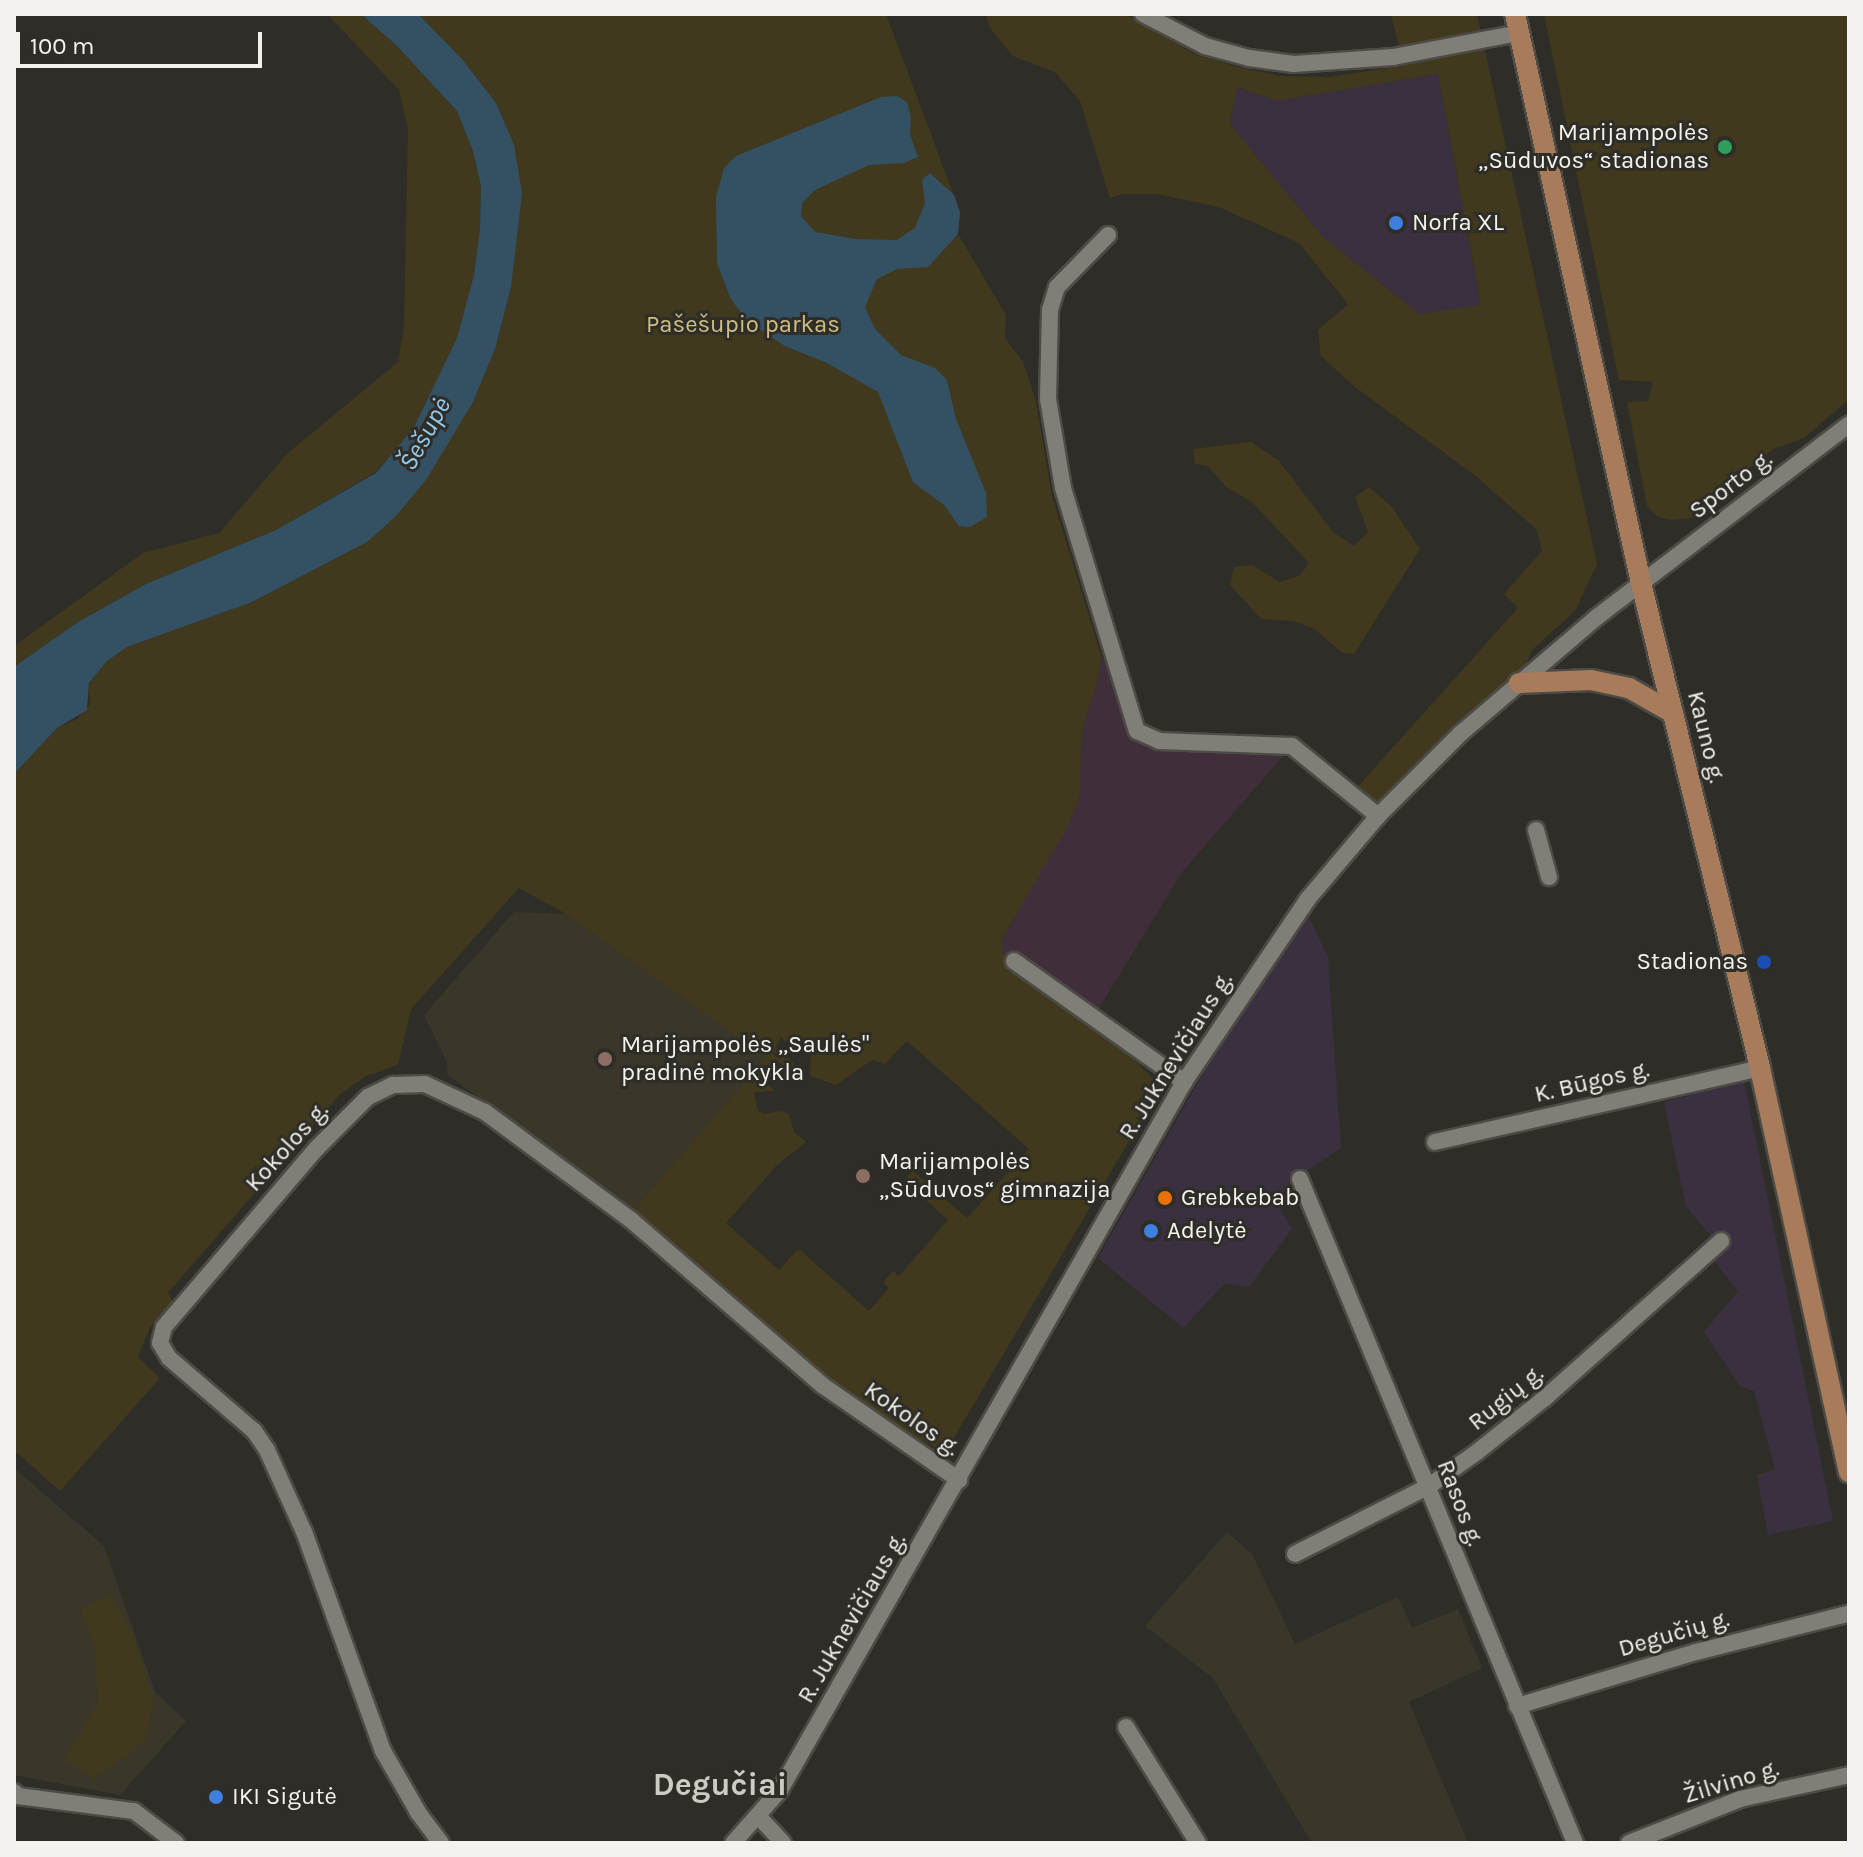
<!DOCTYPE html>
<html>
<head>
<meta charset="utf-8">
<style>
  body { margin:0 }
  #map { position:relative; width:1863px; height:1857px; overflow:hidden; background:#2f2d27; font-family:Karla,sans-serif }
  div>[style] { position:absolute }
  .commercial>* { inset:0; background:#3b3040 }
  .industrial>* { inset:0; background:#402f3a }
  .built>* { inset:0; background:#3a372a }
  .green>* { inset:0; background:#40391e }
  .water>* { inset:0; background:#345164 }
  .roads { filter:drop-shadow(2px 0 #4c4b45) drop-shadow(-2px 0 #4c4b45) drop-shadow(0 2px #4c4b45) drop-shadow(0 -2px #4c4b45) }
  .minor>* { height:16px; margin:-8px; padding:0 8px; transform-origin:8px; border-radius:8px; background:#807e76 }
  .major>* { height:20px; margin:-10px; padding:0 10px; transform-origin:10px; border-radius:10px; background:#a87b5a }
  .dots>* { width:22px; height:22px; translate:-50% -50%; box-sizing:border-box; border:4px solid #2f2d27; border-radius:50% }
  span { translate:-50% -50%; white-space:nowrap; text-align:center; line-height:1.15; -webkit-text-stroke:6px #2f2d27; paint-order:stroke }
  .poi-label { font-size:24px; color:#f3f2ee }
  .right { translate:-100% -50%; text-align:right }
  .left { translate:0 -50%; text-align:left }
  .park-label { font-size:24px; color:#cdbe85 }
  .street-label { font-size:24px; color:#f3f2ee }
  .water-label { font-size:26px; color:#91c9ed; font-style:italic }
  .district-label { font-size:32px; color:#cdcbc3; font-weight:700 }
  .frame { position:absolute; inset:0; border:16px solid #f3f2ee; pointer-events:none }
  .scale { position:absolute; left:16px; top:32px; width:246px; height:36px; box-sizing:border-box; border:4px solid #f3f2ee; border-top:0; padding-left:10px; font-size:24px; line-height:28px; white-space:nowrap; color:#f3f2ee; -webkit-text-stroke:6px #2f2d27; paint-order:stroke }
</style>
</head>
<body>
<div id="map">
  <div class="commercial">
    <i style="clip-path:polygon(1438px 74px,1481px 306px,1419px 314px,1322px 236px,1230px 124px,1236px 87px,1277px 101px)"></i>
    <i style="clip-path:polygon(1309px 917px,1328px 957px,1341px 1148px,1289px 1183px,1280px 1209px,1292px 1229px,1249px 1287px,1224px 1284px,1183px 1328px,1098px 1258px,1220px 1044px)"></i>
    <i style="clip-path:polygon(1744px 1081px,1833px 1521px,1768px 1535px,1757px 1475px,1775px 1469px,1754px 1391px,1741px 1387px,1704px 1332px,1738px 1291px,1714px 1261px,1712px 1237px,1686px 1207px,1664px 1102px)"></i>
  </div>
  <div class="industrial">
    <i style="clip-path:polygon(1101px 655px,1147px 738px,1292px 746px,1182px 872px,1093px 1018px,1002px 952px,1002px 940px,1080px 797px,1082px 729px,1097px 683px)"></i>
  </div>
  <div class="built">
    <i style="clip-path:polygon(514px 912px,566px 914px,767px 1057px,632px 1212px,448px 1075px,447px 1062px,424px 1015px)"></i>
    <i style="clip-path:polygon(14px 1468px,104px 1546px,155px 1692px,186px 1721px,120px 1795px,14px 1775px)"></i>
    <i style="clip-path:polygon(1227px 1532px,1252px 1554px,1295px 1644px,1398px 1597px,1412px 1628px,1458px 1609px,1482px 1668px,1409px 1702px,1468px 1843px,1312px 1843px,1213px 1678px,1145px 1626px)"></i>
  </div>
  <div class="green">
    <i style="clip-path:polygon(327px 14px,361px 14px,397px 46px,457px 111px,473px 151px,481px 186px,480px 228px,474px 275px,457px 338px,414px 427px,376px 472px,276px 530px,146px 584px,78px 622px,14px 667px,14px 646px,143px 553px,219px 533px,288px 453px,398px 362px,404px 326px,408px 129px,399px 90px)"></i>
    <i style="clip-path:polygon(evenodd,418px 14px,886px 14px,960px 212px,958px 234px,1006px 315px,1005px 338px,1023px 362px,1036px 402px,1052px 496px,1101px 655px,1097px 683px,1082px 729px,1080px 796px,1068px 826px,1002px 939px,1002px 952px,1093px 1018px,1161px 1087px,945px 1453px,831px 1391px,632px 1212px,766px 1057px,566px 914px,519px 888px,411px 1009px,398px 1065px,366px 1076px,340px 1094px,168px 1293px,173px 1301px,150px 1327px,138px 1357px,160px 1378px,60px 1491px,14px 1450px,14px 774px,57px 728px,77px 719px,90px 704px,89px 684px,107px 661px,127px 647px,252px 602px,367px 542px,473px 402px,495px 349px,511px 287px,496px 103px,462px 59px,418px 14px,781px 1037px,794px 1048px,811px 1048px,810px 1076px,836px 1085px,872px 1060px,885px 1064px,907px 1041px,1029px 1149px,967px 1218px,913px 1171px,904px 1180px,948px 1220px,899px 1276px,893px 1271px,883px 1282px,889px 1288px,869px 1311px,801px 1251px,797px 1250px,779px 1270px,726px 1223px,776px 1166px,806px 1142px,794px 1132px,789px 1114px,780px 1111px,765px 1114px,758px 1111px,754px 1092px,775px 1091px,763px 1080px,779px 1062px,792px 1073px,794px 1062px,776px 1048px,781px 1037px)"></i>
    <i style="clip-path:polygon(evenodd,986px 14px,1125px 14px,1194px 54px,1238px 67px,1280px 76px,1328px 77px,1404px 66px,1391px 14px,1477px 14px,1597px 564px,1575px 611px,1532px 650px,1519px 683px,1378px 816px,1352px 793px,1518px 608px,1504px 594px,1542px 551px,1537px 530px,1477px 477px,1355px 387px,1321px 356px,1318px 330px,1348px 304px,1299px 243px,1219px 207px,1157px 194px,1123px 194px,1110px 198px,1080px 101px,1055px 72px,1013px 56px,990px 28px,986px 14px,1438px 74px,1481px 305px,1419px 314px,1322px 236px,1230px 124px,1237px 87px,1277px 101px,1438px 74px)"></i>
    <i style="clip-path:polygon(1544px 14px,1849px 14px,1849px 399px,1804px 438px,1773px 449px,1690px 518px,1672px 520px,1658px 517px,1647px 506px,1627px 402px,1648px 401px,1653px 382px,1619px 380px)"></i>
    <i style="clip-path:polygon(1251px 442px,1279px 461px,1333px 532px,1354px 546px,1368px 532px,1355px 497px,1369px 487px,1392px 507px,1420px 549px,1354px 654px,1343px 653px,1313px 628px,1293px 621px,1261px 619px,1230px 585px,1234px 567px,1252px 565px,1280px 582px,1300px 575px,1309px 563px,1253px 503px,1225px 486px,1208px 466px,1195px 464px,1193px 449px)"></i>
    <i style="clip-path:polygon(111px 1595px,133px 1635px,154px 1701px,145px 1742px,95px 1778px,64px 1761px,98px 1701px,95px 1651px,80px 1609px)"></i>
  </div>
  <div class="water">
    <i style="clip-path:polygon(361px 14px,418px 14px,462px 59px,496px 103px,514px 145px,522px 193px,511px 287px,495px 349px,473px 402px,426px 480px,395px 517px,367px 542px,252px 602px,127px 647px,107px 661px,89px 683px,87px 710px,57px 728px,14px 774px,14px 667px,78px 622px,146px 584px,276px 530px,376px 473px,414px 427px,457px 338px,474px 275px,480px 228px,481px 186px,473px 151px,457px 111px,397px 46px)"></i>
    <i style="clip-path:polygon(897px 96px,907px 102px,911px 118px,910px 135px,918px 157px,904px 163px,869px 165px,815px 190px,802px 203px,801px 216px,815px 232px,855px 239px,897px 240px,915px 228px,925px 203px,922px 180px,930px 173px,954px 195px,960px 212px,958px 234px,928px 267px,897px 269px,877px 279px,865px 307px,875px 329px,901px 355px,935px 368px,947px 380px,956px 419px,986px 493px,987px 517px,970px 527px,959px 526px,944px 505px,913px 482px,878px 392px,827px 363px,785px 346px,747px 321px,731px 299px,717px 263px,716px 197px,724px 168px,736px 156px,881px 97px)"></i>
  </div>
  <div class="roads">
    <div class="minor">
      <i style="left:1143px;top:14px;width:70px;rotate:27.3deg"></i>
      <i style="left:1205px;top:46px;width:46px;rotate:15.3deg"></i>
      <i style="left:1249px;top:58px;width:45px;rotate:7.6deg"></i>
      <i style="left:1294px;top:64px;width:99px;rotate:-4deg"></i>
      <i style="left:1393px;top:57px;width:128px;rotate:-10.8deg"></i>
      <i style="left:1108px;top:235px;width:73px;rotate:134.4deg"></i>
      <i style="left:1057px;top:287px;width:24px;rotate:107deg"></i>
      <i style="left:1050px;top:310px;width:89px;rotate:91.3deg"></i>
      <i style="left:1048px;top:399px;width:90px;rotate:80.4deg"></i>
      <i style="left:1063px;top:488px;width:254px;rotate:73.1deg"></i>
      <i style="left:1137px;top:731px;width:24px;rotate:24deg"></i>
      <i style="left:1159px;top:741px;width:133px;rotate:2.2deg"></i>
      <i style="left:1292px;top:746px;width:111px;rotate:39.1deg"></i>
      <i style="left:1536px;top:830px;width:49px;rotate:74.5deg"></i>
      <i style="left:1014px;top:961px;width:209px;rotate:35.4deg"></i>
      <i style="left:1435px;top:1142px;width:333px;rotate:-12.8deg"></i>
      <i style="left:1300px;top:1179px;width:719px;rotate:67.5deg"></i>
      <i style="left:1295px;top:1554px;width:150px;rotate:-26.9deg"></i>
      <i style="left:1429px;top:1486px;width:59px;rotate:-35.3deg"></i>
      <i style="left:1477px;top:1452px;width:87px;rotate:-38.5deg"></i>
      <i style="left:1545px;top:1398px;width:236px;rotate:-41.7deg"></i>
      <i style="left:1517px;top:1706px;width:187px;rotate:-16.8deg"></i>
      <i style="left:1696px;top:1652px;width:156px;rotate:-14.1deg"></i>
      <i style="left:1126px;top:1727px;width:137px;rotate:58.2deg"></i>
      <i style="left:14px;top:1792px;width:6px;rotate:45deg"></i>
      <i style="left:18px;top:1796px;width:117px;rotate:7.4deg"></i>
      <i style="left:134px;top:1811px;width:53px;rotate:37.3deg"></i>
      <i style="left:759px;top:1817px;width:35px;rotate:47deg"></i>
      <i style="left:441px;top:1843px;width:39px;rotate:-127deg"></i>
      <i style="left:418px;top:1812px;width:70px;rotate:-119.8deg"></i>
      <i style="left:383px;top:1751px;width:233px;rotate:-109.8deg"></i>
      <i style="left:304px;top:1532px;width:90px;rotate:-114.3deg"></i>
      <i style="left:267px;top:1450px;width:23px;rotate:-124deg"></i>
      <i style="left:254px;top:1431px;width:112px;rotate:-139.3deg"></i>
      <i style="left:169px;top:1358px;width:17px;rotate:-121deg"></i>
      <i style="left:160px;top:1343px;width:16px;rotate:-76deg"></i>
      <i style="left:164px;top:1327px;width:235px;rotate:-49.5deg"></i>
      <i style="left:317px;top:1148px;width:72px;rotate:-45deg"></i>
      <i style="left:368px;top:1097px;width:28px;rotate:-26deg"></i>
      <i style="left:393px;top:1085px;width:32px;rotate:-2deg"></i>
      <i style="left:425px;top:1084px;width:66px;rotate:25deg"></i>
      <i style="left:485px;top:1112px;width:182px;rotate:36.5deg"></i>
      <i style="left:631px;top:1220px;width:252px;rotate:40.8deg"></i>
      <i style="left:822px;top:1385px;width:167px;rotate:34.7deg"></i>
      <i style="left:733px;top:1843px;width:71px;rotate:-48.4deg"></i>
      <i style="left:780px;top:1790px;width:815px;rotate:-60.29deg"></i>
      <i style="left:1184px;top:1082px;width:220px;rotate:-55.9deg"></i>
      <i style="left:1307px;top:900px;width:110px;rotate:-49.8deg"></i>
      <i style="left:1378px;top:816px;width:116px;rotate:-45deg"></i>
      <i style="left:1460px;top:734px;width:180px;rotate:-40.5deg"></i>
      <i style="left:1597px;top:617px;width:317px;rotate:-37.4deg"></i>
      <i style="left:1629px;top:1843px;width:119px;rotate:-21.6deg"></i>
      <i style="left:1740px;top:1799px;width:112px;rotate:-12.4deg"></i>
    </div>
    <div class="major">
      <i style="left:1515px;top:14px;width:583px;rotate:77.51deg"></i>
      <i style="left:1641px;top:583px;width:499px;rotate:76.2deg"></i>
      <i style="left:1760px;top:1068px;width:414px;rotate:77.6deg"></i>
      <i style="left:1519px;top:683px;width:72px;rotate:-2.4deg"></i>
      <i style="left:1591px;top:680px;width:39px;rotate:12deg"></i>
      <i style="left:1629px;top:688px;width:51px;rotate:29.6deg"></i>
    </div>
  </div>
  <div class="dots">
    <i style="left:1725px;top:147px;background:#2e9e5b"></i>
    <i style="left:1396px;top:223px;background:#3f7fe0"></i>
    <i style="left:1764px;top:962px;background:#1a4fb4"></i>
    <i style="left:605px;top:1059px;background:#8d6e63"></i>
    <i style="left:863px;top:1176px;background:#8d6e63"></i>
    <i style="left:1165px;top:1198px;background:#e8710a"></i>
    <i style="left:1151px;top:1231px;background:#3f7fe0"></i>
    <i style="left:216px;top:1797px;background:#3f7fe0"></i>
  </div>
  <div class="poi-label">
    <span class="right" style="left:1709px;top:147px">Marijampolės<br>„Sūduvos“ stadionas</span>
    <span class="left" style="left:1412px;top:223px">Norfa XL</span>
    <span class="right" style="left:1748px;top:962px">Stadionas</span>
    <span class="left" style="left:621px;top:1059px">Marijampolės ,,Saulės"<br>pradinė mokykla</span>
    <span class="left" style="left:879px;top:1176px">Marijampolės<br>„Sūduvos“ gimnazija</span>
    <span class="left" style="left:1181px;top:1198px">Grebkebab</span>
    <span class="left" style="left:1167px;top:1231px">Adelytė</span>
    <span class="left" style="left:232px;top:1797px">IKI Sigutė</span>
  </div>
  <div class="park-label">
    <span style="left:743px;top:325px">Pašešupio parkas</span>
  </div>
  <div class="street-label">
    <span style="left:1731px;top:485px;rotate:-37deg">Sporto g.</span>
    <span style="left:1706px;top:737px;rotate:76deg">Kauno g.</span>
    <span style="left:1176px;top:1056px;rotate:-58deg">R. Juknevičiaus g.</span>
    <span style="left:1592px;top:1082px;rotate:-13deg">K. Būgos g.</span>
    <span style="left:287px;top:1147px;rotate:-48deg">Kokolos g.</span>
    <span style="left:1506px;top:1398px;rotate:-39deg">Rugių g.</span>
    <span style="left:912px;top:1419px;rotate:35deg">Kokolos g.</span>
    <span style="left:1460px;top:1503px;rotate:69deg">Rasos g.</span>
    <span style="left:852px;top:1618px;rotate:-60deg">R. Juknevičiaus g.</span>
    <span style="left:1674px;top:1634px;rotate:-16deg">Degučių g.</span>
    <span style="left:1731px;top:1782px;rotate:-17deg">Žilvino g.</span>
  </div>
  <div class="water-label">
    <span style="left:425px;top:434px;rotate:-61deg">Šešupė</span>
  </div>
  <div class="district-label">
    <span style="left:720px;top:1785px">Degučiai</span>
  </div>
  <div class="frame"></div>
  <div class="scale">100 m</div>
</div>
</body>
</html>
